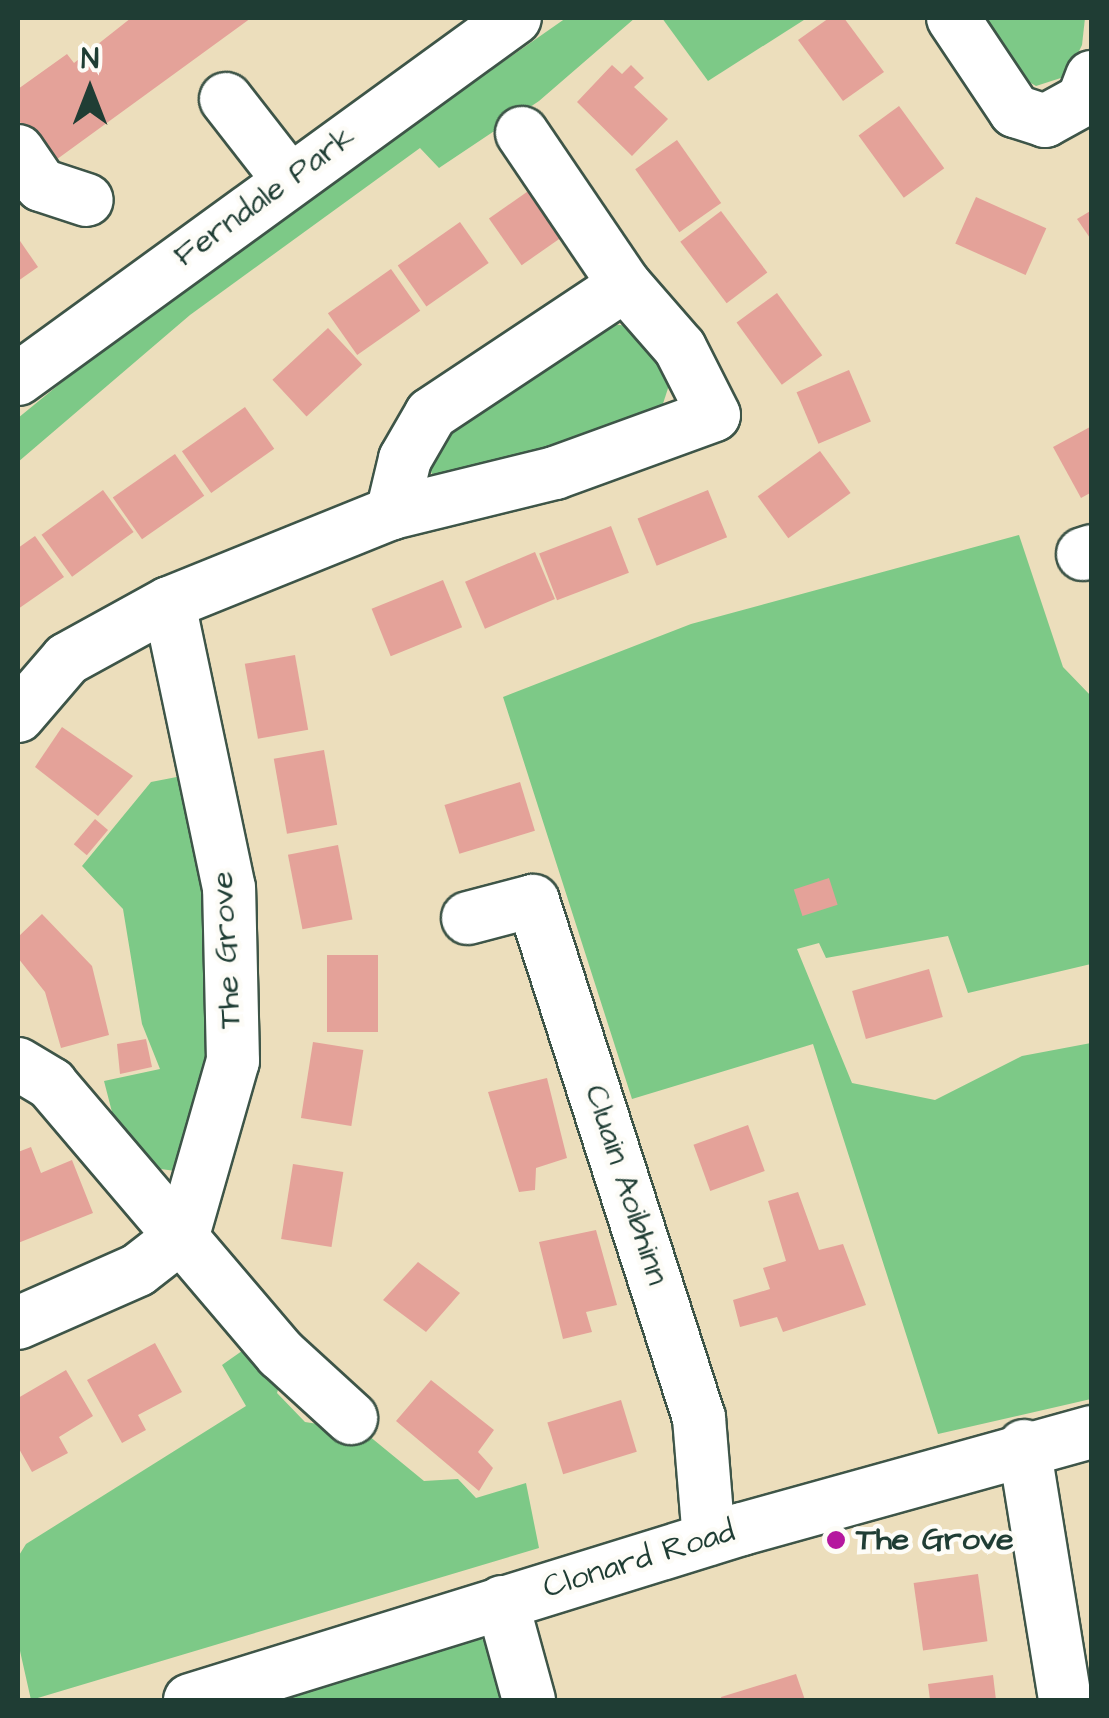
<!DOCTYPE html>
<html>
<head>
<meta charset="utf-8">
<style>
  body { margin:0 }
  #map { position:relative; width:1109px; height:1718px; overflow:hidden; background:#ecdebc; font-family:"Architects Daughter",sans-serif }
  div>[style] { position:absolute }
  .green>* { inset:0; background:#7dc987 }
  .building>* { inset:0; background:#e4a299; transform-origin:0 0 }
  .roads { filter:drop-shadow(2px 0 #3e5548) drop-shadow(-2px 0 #3e5548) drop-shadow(0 2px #3e5548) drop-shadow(0 -2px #3e5548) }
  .minor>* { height:52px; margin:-26px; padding:0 26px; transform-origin:26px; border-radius:26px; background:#fff }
  .dots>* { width:28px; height:28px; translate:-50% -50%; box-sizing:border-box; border:5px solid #fdfcf7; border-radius:50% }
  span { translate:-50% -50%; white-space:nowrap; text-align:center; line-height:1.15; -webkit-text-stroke:9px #fdfcf7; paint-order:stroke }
  .street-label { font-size:32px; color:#1f3d34 }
  .poi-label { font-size:32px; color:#1f3d34; font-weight:700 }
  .left { translate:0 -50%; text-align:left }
  .frame { position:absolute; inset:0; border:20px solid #1f3d34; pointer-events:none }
  .north { position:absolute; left:40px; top:40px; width:100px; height:100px; -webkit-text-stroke:8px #fdfcf7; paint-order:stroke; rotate:0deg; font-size:28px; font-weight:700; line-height:40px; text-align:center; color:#1f3d34 }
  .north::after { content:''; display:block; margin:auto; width:35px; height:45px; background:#1f3d34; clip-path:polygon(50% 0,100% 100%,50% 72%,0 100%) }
</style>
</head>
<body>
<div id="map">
  <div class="green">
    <i style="clip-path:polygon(566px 18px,635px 18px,539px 101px,439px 168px,420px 148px,190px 315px,18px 462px,18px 418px,171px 293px)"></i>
    <i style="clip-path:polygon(662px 18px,807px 18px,708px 81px)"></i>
    <i style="clip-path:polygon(980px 18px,1085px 18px,1082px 45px,1067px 76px,1036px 86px,1005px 68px)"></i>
    <i style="clip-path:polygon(611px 324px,629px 326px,653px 347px,671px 379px,659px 416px,451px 485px,434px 478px,425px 460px,431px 442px)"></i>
    <i style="clip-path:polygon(1019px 535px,1063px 667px,1091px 696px,1091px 964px,968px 993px,948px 936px,826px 958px,819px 943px,797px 949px,852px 1083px,935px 1100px,1022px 1056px,1091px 1043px,1091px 1399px,938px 1434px,813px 1044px,632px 1099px,503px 697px,691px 624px)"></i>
    <i style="clip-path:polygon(187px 775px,210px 891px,216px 1049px,175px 1171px,147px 1167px,121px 1147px,104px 1081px,160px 1069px,142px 1024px,123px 909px,82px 866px,151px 782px)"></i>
    <i style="clip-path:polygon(249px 1346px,281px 1380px,277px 1393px,305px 1422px,363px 1431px,424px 1481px,458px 1479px,476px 1498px,526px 1483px,539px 1548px,31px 1700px,18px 1642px,18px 1557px,26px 1544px,246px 1406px,222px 1365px)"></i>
    <i style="clip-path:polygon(481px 1638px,507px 1664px,512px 1700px,275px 1700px)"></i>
  </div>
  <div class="building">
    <i style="clip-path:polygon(131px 18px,251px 18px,49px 165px,18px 119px,18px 89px,67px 54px,74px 63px)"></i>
    <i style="clip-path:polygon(829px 18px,844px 18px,884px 72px,843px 101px,798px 40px)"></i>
    <i style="clip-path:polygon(612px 65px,622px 74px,631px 65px,644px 78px,634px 87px,668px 119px,632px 156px,577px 102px)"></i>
    <i style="left:899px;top:106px;width:77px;height:50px;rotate:54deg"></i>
    <i style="left:677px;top:140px;width:77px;height:51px;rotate:55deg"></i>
    <i style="left:534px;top:187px;width:57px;height:55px;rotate:55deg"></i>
    <i style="left:976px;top:197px;width:77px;height:51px;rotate:24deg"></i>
    <i style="clip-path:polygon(1092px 210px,1092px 241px,1077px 219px)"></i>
    <i style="left:721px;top:211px;width:77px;height:51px;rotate:53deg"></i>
    <i style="left:460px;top:222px;width:50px;height:76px;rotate:55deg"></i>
    <i style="clip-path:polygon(18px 238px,38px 267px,18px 281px)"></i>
    <i style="left:391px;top:269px;width:51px;height:77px;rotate:55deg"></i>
    <i style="left:777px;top:293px;width:77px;height:50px;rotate:54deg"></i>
    <i style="left:328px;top:328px;width:50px;height:76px;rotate:47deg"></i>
    <i style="left:849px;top:370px;width:56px;height:57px;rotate:67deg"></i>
    <i style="left:245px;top:407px;width:51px;height:77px;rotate:55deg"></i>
    <i style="clip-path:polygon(1090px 427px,1092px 492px,1081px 498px,1053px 447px)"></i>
    <i style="left:820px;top:451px;width:52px;height:77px;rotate:54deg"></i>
    <i style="left:175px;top:454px;width:51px;height:76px;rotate:55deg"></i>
    <i style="left:103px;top:490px;width:52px;height:76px;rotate:54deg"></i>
    <i style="left:708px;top:490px;width:51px;height:76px;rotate:68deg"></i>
    <i style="left:611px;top:526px;width:50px;height:77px;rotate:69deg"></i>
    <i style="clip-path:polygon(35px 536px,64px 577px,18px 609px,18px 548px)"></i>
    <i style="left:535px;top:552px;width:51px;height:76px;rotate:67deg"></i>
    <i style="left:443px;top:580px;width:51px;height:77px;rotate:68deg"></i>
    <i style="left:295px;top:655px;width:76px;height:51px;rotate:80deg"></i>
    <i style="clip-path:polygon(62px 727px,133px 776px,98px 816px,35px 767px)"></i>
    <i style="left:324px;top:750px;width:76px;height:51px;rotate:80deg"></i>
    <i style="left:520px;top:782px;width:51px;height:79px;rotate:73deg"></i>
    <i style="left:95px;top:819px;width:17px;height:33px;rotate:40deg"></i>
    <i style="left:338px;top:845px;width:76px;height:51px;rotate:79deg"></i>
    <i style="left:829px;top:878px;width:28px;height:37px;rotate:72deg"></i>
    <i style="clip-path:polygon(42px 914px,92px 966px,109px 1035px,61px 1048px,45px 992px,18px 958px,18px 937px)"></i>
    <i style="left:327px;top:955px;width:51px;height:77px"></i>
    <i style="left:929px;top:969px;width:50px;height:80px;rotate:74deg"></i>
    <i style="clip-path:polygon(146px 1039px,152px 1067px,120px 1074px,117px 1044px)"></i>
    <i style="left:313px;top:1042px;width:51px;height:77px;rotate:9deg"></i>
    <i style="clip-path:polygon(547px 1078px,567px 1158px,536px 1168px,535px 1190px,519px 1192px,488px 1092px)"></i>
    <i style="left:748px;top:1125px;width:49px;height:58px;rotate:70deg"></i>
    <i style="clip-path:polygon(31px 1147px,41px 1173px,72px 1160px,93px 1213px,18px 1243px,18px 1152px)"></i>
    <i style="left:293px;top:1164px;width:51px;height:76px;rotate:9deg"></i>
    <i style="clip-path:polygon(798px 1192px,819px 1250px,843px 1244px,866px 1305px,783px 1332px,777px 1317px,740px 1327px,733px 1300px,770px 1289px,763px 1268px,786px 1261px,768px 1201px)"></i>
    <i style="clip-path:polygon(596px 1230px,617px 1305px,586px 1312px,592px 1332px,563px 1339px,539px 1242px)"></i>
    <i style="clip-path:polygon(418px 1262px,460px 1293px,426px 1332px,383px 1300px)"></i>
    <i style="clip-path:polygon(155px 1343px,182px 1392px,138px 1415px,146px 1430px,122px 1443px,87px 1380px)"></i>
    <i style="clip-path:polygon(66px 1370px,93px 1416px,59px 1437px,68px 1453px,32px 1472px,18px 1447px,18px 1398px)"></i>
    <i style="clip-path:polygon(431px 1380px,494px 1430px,478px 1452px,493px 1468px,479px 1491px,396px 1421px)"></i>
    <i style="left:621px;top:1400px;width:54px;height:77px;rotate:73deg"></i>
    <i style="left:978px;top:1574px;width:68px;height:65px;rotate:82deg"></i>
    <i style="clip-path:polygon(796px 1674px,805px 1700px,722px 1700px,721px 1697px)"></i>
    <i style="clip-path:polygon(993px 1675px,996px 1700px,930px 1700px,928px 1684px)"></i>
  </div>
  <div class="roads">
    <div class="minor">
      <i style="left:953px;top:18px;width:112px;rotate:56.3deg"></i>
      <i style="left:1015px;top:111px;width:32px;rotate:18deg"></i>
      <i style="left:1045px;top:121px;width:43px;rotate:-28.9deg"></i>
      <i style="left:1083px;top:100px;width:25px;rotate:-69deg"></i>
      <i style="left:226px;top:99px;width:103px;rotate:52.1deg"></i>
      <i style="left:522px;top:133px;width:184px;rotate:55.9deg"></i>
      <i style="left:18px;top:151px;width:41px;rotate:55.9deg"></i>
      <i style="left:41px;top:185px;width:48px;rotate:18.1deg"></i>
      <i style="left:18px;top:379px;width:614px;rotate:-35.99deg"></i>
      <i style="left:1083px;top:554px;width:9px;rotate:-18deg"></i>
      <i style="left:18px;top:716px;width:75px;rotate:-49.3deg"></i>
      <i style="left:67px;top:659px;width:116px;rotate:-28.8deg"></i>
      <i style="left:468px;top:918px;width:67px;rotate:-14.7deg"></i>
      <i style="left:533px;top:901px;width:543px;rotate:72.2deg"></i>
      <i style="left:699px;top:1418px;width:121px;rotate:85.3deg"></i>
      <i style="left:18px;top:1064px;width:39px;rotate:31deg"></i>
      <i style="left:51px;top:1084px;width:355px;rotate:49.6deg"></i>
      <i style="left:281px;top:1354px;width:95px;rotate:42.4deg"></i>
      <i style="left:18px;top:1323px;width:131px;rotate:-23.8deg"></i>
      <i style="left:138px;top:1270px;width:57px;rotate:-37.9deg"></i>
      <i style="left:183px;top:1235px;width:181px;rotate:-74deg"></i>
      <i style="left:233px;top:1061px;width:173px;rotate:-91.3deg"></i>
      <i style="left:229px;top:888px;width:291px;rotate:-101.9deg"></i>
      <i style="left:169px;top:603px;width:240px;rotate:-22deg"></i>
      <i style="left:392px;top:513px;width:168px;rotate:-13.8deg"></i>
      <i style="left:555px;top:473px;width:169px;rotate:-20deg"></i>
      <i style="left:714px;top:415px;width:75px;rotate:-116.9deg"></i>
      <i style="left:680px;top:348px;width:84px;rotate:-131.1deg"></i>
      <i style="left:625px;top:285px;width:233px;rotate:146.4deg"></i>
      <i style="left:431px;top:414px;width:52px;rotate:120deg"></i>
      <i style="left:405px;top:459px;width:56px;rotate:103.5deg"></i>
      <i style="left:1024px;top:1446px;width:257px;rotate:80.8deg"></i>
      <i style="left:502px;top:1602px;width:102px;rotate:74.6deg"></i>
      <i style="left:190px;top:1700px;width:578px;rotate:-17.21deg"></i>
      <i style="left:742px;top:1529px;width:363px;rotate:-15.5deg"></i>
    </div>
  </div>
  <div class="dots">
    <i style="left:836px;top:1540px;background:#b5179e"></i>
  </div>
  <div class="street-label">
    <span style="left:265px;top:197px;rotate:-36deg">Ferndale Park</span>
    <span style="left:227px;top:950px;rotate:-93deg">The Grove</span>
    <span style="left:626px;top:1185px;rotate:72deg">Cluain Aoibhinn</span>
    <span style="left:639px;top:1560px;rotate:-17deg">Clonard Road</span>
  </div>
  <div class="poi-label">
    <span class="left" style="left:856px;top:1540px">The Grove</span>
  </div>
  <div class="frame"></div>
  <div class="north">N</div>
</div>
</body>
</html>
